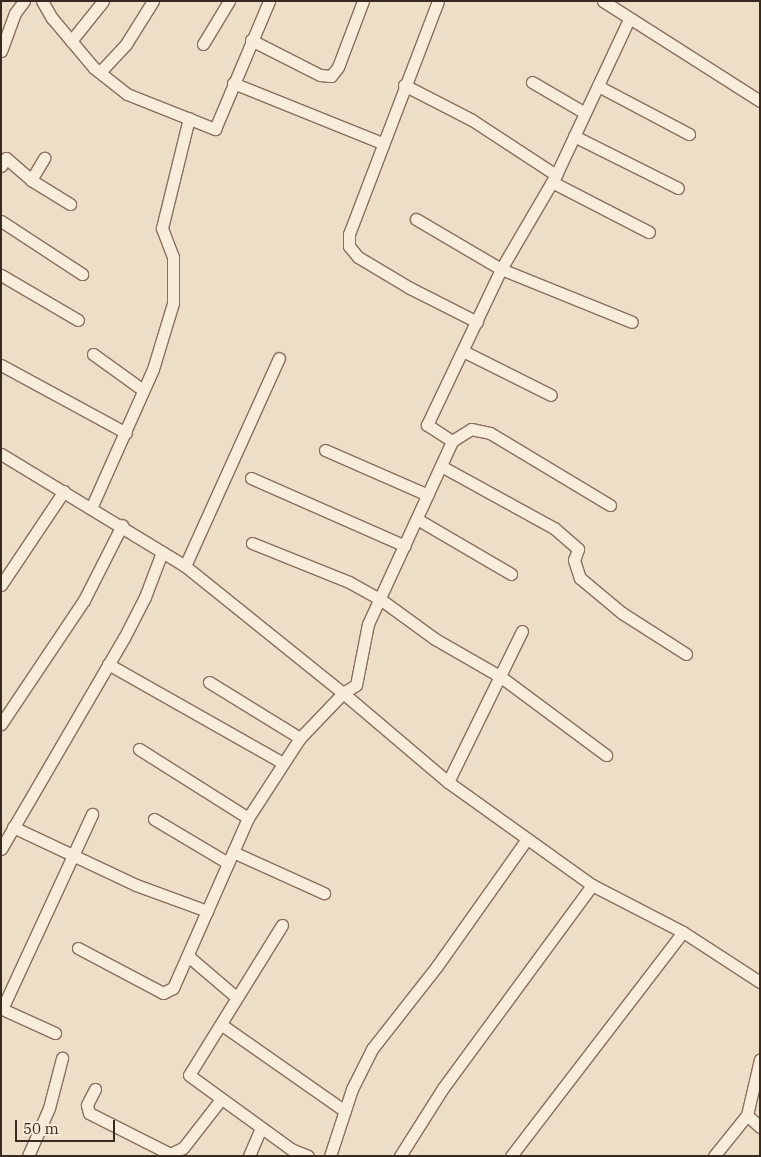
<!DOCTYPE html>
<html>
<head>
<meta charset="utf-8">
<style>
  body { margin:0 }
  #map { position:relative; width:761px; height:1157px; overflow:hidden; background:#eddec8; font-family:"IBM Plex Serif",serif }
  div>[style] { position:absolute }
  .roads { filter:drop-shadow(1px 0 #886f5e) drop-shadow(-1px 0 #886f5e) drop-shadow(0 1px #886f5e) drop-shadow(0 -1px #886f5e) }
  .street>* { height:11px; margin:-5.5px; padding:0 5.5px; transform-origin:5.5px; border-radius:5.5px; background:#f8ecdb }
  span { translate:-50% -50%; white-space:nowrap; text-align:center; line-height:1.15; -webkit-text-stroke:4px #f5e9d7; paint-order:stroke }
  .frame { position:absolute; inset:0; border:2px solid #392a21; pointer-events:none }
  .scale { position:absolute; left:15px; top:1120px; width:100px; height:22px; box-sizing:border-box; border:2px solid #392a21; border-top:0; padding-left:6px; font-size:15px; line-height:18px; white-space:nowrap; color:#392a21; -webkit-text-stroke:4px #f5e9d7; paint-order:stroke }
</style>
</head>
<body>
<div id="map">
  <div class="roads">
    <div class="street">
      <i style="left:42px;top:1px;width:20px;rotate:60deg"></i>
      <i style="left:52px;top:18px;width:65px;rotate:50deg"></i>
      <i style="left:94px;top:68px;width:42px;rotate:38.2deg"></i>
      <i style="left:127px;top:94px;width:95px;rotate:21.7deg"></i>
      <i style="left:215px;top:129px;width:139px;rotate:-67.1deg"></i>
      <i style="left:438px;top:1px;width:249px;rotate:110.9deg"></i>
      <i style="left:349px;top:234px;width:12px;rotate:90deg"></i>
      <i style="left:349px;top:246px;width:14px;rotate:51deg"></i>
      <i style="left:358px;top:257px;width:61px;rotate:30.8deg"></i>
      <i style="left:410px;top:288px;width:75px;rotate:26.9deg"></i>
      <i style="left:603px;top:1px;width:186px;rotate:32.5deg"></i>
      <i style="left:251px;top:40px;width:77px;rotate:26.9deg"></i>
      <i style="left:320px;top:75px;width:11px;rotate:5deg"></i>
      <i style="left:331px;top:76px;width:11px;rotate:-52deg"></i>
      <i style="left:338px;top:67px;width:71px;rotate:-69.3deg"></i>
      <i style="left:71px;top:41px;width:51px;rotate:-51.3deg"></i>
      <i style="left:203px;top:44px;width:50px;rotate:-58.8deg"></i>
      <i style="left:1px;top:51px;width:40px;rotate:-69.8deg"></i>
      <i style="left:15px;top:13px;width:15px;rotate:-53deg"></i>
      <i style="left:100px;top:72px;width:38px;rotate:-47deg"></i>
      <i style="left:126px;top:44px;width:51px;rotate:-57.9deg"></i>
      <i style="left:532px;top:82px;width:61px;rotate:30.3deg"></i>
      <i style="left:233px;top:83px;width:161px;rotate:21.9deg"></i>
      <i style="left:404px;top:85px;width:76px;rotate:27.2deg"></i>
      <i style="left:472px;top:120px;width:100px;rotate:33.2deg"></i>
      <i style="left:598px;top:86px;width:103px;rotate:27.8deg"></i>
      <i style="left:574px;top:136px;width:116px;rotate:26.6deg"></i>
      <i style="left:1px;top:166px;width:9px;rotate:-58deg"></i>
      <i style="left:6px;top:158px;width:33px;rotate:41deg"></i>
      <i style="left:31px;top:180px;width:46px;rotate:31.6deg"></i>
      <i style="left:31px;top:180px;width:26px;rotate:-59deg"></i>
      <i style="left:552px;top:182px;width:109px;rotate:27.3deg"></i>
      <i style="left:416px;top:219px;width:99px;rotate:30.5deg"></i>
      <i style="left:501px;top:269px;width:141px;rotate:22deg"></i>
      <i style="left:1px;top:221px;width:97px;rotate:33.2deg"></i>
      <i style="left:1px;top:275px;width:89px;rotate:30.3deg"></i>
      <i style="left:463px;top:351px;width:98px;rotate:26.6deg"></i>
      <i style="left:93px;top:354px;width:62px;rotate:35.8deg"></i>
      <i style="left:1px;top:365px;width:142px;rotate:28.5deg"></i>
      <i style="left:452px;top:441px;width:22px;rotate:-32deg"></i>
      <i style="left:471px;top:429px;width:19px;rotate:12deg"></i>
      <i style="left:490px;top:433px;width:140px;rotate:31deg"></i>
      <i style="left:325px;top:450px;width:112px;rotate:23.6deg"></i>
      <i style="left:1px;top:454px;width:215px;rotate:31.3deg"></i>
      <i style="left:185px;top:566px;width:203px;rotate:38.8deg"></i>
      <i style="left:343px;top:693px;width:138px;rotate:40.3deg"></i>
      <i style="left:448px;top:782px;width:177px;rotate:35.6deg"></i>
      <i style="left:592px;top:885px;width:102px;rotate:27.3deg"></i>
      <i style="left:683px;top:932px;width:92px;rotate:33deg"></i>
      <i style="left:441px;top:466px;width:129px;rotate:28.8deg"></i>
      <i style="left:554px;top:528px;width:32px;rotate:41deg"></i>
      <i style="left:578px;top:549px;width:12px;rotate:110deg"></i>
      <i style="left:574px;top:560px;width:19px;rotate:72deg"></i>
      <i style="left:580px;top:578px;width:55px;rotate:39.8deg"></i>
      <i style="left:622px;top:613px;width:76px;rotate:32.6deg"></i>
      <i style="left:251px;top:478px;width:168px;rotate:23.8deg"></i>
      <i style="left:92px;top:506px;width:150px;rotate:-66deg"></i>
      <i style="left:153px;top:369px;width:69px;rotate:-73.1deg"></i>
      <i style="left:173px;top:303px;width:46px;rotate:-90deg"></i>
      <i style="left:173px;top:257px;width:31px;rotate:-111deg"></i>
      <i style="left:162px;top:228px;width:113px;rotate:-76.2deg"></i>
      <i style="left:417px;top:519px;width:109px;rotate:30.3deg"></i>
      <i style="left:252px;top:543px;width:105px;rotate:21.9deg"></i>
      <i style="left:349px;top:582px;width:35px;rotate:29deg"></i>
      <i style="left:380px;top:599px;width:68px;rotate:36deg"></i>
      <i style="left:435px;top:639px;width:76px;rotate:29.9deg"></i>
      <i style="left:501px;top:677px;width:131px;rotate:36.6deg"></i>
      <i style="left:185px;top:566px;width:228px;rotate:-65.7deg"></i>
      <i style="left:1px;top:585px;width:113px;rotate:-56.2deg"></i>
      <i style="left:108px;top:664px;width:201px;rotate:29.5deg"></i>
      <i style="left:209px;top:682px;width:107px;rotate:31.6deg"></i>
      <i style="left:1px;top:724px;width:149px;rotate:-56.2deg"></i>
      <i style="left:84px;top:600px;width:84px;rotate:-63.1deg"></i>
      <i style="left:139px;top:749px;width:129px;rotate:32.3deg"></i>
      <i style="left:448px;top:782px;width:168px;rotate:-63.9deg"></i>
      <i style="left:154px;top:819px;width:86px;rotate:30.7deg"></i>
      <i style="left:13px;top:827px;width:136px;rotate:25.2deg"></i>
      <i style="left:136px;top:885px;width:76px;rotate:20.1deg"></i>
      <i style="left:1px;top:849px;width:244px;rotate:-59.8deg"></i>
      <i style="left:124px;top:638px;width:46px;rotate:-62.9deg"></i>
      <i style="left:145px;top:597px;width:48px;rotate:-69.3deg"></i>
      <i style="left:233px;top:852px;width:100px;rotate:24.3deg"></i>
      <i style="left:282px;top:925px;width:176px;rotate:121.8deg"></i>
      <i style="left:189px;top:1075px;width:126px;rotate:36deg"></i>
      <i style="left:291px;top:1149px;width:18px;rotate:22deg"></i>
      <i style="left:78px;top:948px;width:96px;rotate:27.9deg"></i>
      <i style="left:163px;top:993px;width:11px;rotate:-27deg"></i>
      <i style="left:173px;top:988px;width:186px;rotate:-66.2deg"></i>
      <i style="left:248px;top:818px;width:95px;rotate:-57deg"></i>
      <i style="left:300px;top:738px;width:62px;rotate:-46.3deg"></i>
      <i style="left:343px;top:693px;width:15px;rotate:-32deg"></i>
      <i style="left:356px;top:685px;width:62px;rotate:-78.9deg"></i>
      <i style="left:368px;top:624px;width:201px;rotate:-65.3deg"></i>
      <i style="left:452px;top:441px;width:30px;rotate:-147deg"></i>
      <i style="left:427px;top:425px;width:173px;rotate:-64.6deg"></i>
      <i style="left:501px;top:269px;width:109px;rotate:-59.7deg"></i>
      <i style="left:556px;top:175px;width:172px;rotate:-64.9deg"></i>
      <i style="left:188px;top:956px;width:63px;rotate:40.5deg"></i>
      <i style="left:222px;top:1025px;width:150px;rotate:35deg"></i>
      <i style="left:55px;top:1033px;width:58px;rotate:-155.6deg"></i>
      <i style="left:2px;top:1009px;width:215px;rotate:-65.2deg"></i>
      <i style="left:95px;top:1089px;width:18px;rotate:117deg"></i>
      <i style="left:87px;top:1105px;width:8px;rotate:76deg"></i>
      <i style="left:89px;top:1113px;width:91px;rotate:26.8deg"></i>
      <i style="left:170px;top:1154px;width:14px;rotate:-25deg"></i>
      <i style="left:183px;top:1148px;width:62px;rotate:-52.2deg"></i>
      <i style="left:747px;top:1115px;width:18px;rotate:43deg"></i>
      <i style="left:28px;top:1156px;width:52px;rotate:-66.4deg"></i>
      <i style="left:49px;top:1108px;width:52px;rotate:-75.4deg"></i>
      <i style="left:249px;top:1156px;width:30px;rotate:-67deg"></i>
      <i style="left:330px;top:1156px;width:71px;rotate:-71.8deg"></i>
      <i style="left:352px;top:1089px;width:45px;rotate:-63.4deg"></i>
      <i style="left:372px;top:1049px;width:105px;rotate:-51.9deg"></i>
      <i style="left:437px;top:966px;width:156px;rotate:-54.7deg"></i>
      <i style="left:400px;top:1156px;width:80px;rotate:-57.7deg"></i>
      <i style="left:443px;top:1088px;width:252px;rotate:-53.7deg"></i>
      <i style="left:511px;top:1156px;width:282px;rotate:-52.5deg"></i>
      <i style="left:714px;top:1156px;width:53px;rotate:-51.2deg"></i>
      <i style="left:747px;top:1115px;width:57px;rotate:-76.9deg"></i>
    </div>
  </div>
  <div class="frame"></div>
  <div class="scale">50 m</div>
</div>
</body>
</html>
